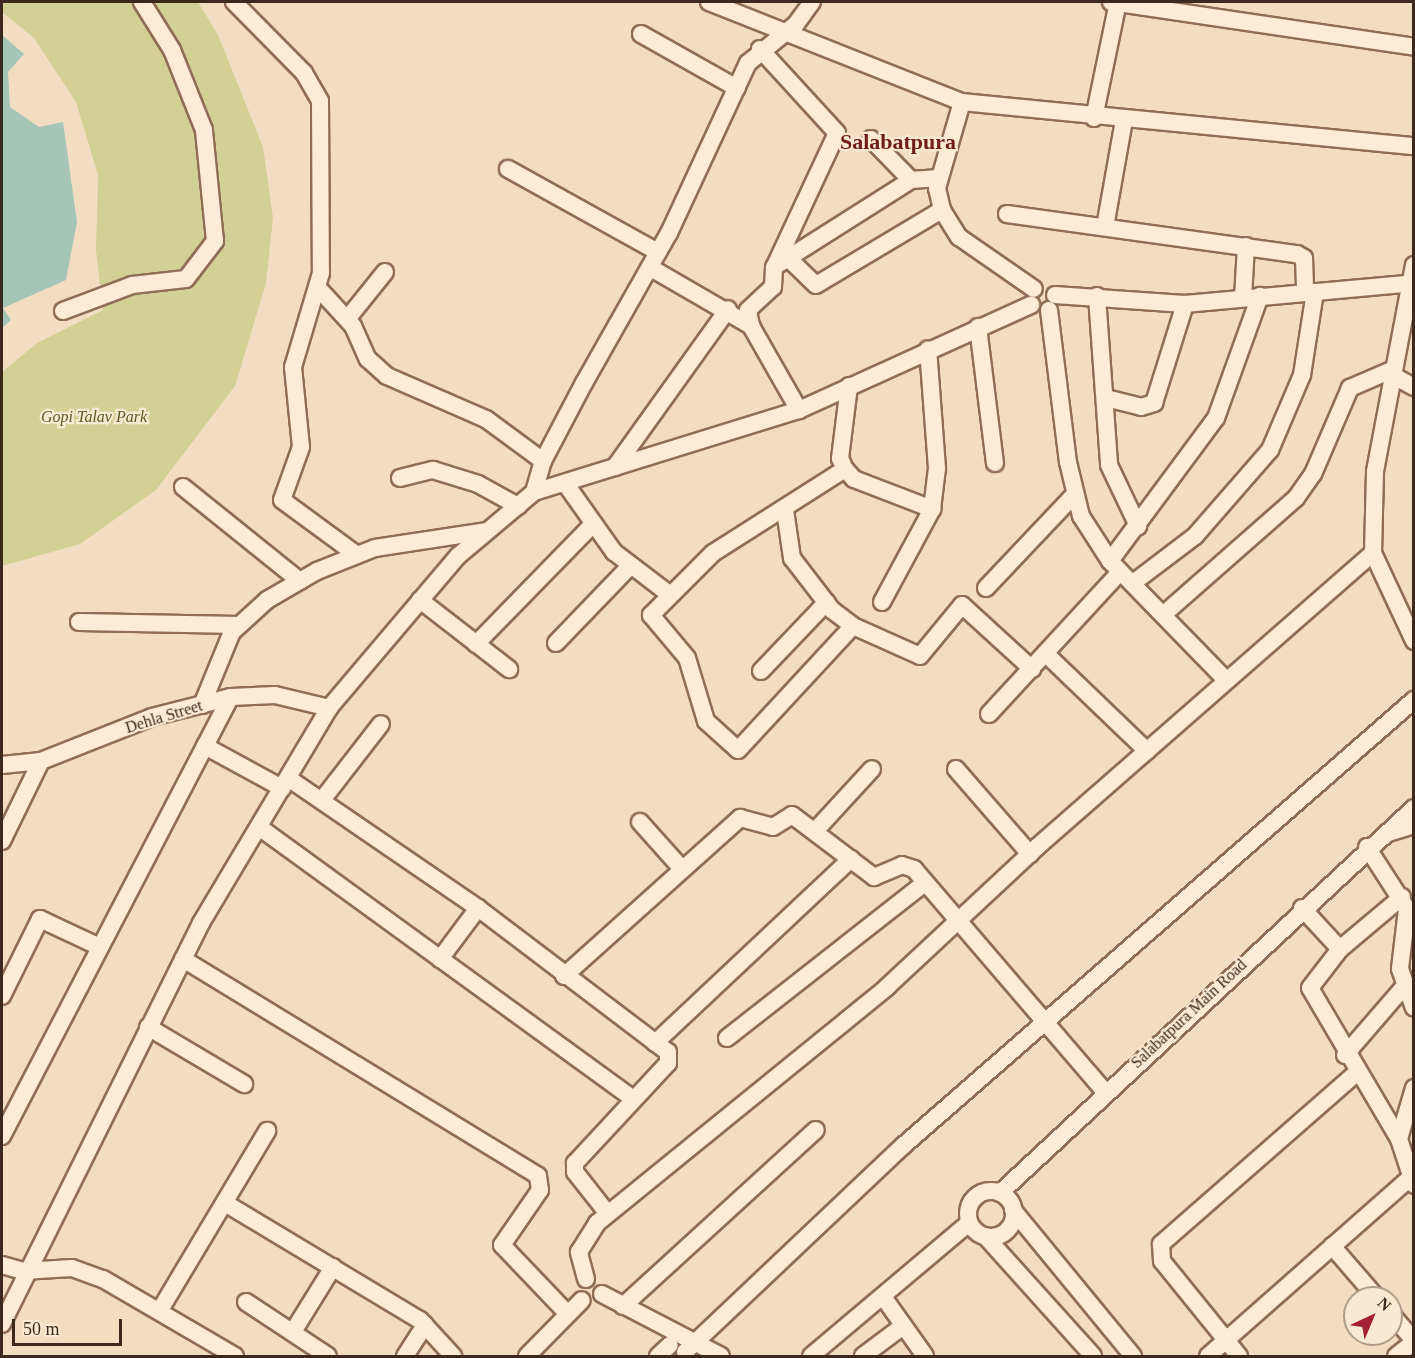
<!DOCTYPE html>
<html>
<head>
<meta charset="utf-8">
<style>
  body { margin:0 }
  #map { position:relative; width:1415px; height:1358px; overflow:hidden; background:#f3ddc2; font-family:"Times New Roman",serif }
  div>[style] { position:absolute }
  .green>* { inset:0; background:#d2d095 }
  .water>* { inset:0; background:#a5c5b7 }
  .roads { filter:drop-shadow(2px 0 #8f6d57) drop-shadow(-2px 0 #8f6d57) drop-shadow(0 2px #8f6d57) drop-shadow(0 -2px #8f6d57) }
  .minor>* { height:16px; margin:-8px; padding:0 8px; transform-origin:8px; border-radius:8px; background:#fcecd7 }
  .minor>.ring { margin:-8px; padding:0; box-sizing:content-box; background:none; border:16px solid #fcecd7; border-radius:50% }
  span { translate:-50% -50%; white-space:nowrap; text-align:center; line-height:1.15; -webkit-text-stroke:4.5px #f9e9d3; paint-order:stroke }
  .park-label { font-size:16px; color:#565c21; font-style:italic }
  .street-label { font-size:16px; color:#3d281d }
  .district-label { font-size:22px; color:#6f1d17; font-weight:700 }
  .frame { position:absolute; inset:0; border:3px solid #3d281d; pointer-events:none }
  .north { position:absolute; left:1343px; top:1286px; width:60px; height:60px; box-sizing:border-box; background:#f9e9d3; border:2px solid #ae9c8a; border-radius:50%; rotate:44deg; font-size:16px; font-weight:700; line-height:24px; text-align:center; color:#3d281d }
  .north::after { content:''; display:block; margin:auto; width:21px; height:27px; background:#a52035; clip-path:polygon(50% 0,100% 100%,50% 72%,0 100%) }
  .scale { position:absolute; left:12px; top:1319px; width:110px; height:27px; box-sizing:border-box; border:3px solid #3d281d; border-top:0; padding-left:8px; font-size:18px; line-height:21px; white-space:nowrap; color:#3d281d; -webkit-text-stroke:4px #f9e9d3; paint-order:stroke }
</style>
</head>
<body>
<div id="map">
  <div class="green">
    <i style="clip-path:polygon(2px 2px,198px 2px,218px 35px,263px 147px,273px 218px,266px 283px,235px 386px,156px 490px,80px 544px,2px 566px,2px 372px,37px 343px,103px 310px,96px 250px,98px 175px,76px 102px,34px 38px,2px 12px)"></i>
  </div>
  <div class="water">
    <i style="clip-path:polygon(2px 35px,24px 54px,8px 72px,10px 107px,39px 127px,63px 122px,77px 222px,66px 280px,3px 308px,11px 320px,2px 328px)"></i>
  </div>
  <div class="roads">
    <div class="minor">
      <i style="left:234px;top:2px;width:100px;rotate:45.4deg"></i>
      <i style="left:304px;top:73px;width:32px;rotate:60deg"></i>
      <i style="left:320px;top:101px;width:172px;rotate:89.7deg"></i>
      <i style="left:321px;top:273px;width:98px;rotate:106.6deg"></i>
      <i style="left:293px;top:367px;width:80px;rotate:84.3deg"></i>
      <i style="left:301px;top:447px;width:56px;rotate:109.7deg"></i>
      <i style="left:282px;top:500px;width:93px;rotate:36.3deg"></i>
      <i style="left:709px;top:2px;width:272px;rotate:21.6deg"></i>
      <i style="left:962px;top:102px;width:454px;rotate:5.6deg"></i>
      <i style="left:1111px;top:2px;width:306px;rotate:8.4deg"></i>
      <i style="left:641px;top:34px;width:110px;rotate:29.4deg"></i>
      <i style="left:962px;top:102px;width:90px;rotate:106.2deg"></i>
      <i style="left:937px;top:188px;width:23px;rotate:77deg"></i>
      <i style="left:942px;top:210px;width:32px;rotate:58deg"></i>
      <i style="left:959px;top:237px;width:91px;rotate:34.7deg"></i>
      <i style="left:1094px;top:118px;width:118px;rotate:-78.3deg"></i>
      <i style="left:871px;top:139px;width:57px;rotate:45.7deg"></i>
      <i style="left:508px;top:169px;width:171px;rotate:29deg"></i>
      <i style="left:1007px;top:214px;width:293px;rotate:7.9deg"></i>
      <i style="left:1297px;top:254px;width:8px;rotate:30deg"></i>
      <i style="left:1304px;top:258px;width:35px;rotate:88deg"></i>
      <i style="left:1105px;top:227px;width:109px;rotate:-79.9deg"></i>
      <i style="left:789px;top:259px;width:37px;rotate:44deg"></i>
      <i style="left:816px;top:285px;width:147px;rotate:-30.8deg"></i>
      <i style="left:1414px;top:265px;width:211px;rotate:100.7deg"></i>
      <i style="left:1375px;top:472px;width:81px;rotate:91.4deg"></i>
      <i style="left:1373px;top:553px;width:97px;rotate:65deg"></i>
      <i style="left:774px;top:267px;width:162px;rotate:-32.4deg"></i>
      <i style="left:911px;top:180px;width:28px;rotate:-4deg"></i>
      <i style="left:651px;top:268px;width:116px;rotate:30.1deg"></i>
      <i style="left:751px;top:326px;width:97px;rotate:60.3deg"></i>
      <i style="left:319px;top:289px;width:50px;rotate:47.4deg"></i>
      <i style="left:353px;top:326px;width:36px;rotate:66deg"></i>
      <i style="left:368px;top:359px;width:25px;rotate:42deg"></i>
      <i style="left:387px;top:376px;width:108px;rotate:23.5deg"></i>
      <i style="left:486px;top:419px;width:71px;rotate:36.4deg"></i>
      <i style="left:1055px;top:295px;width:130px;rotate:4deg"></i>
      <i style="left:1185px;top:304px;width:230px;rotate:-5.2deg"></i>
      <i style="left:1097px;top:296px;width:169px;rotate:85.9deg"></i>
      <i style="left:1109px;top:465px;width:68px;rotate:64.6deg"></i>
      <i style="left:1243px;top:298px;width:52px;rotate:-86.7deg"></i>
      <i style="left:1049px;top:310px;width:153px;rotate:82.9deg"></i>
      <i style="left:1068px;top:462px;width:56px;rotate:76.5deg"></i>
      <i style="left:1081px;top:516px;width:54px;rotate:57.2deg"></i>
      <i style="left:1110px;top:561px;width:166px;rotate:45.7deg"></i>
      <i style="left:63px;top:311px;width:74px;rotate:-20.6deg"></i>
      <i style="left:132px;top:285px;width:54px;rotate:-6.3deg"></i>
      <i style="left:186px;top:279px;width:48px;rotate:-52.7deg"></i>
      <i style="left:215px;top:241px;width:112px;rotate:-95.7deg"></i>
      <i style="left:204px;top:130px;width:86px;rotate:-111.8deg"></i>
      <i style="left:172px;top:50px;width:57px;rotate:-122deg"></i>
      <i style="left:348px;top:318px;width:59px;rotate:-51.2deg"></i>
      <i style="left:751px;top:326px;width:16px;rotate:-101deg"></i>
      <i style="left:748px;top:310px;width:34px;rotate:-43deg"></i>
      <i style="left:773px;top:287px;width:19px;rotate:-87deg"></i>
      <i style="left:774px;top:268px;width:149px;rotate:-65deg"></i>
      <i style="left:837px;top:133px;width:114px;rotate:-132.5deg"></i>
      <i style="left:978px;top:327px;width:137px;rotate:82.9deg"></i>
      <i style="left:1392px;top:375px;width:25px;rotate:29deg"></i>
      <i style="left:849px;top:386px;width:73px;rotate:97.1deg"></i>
      <i style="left:840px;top:458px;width:12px;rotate:66deg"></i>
      <i style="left:845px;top:469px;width:13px;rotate:48deg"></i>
      <i style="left:854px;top:479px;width:84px;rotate:21deg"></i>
      <i style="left:1106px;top:398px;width:36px;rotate:14deg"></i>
      <i style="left:1141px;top:407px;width:14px;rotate:-17deg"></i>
      <i style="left:1154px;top:403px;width:104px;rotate:-72.6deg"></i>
      <i style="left:615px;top:467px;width:194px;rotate:-54.4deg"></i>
      <i style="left:845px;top:469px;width:156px;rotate:147.5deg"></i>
      <i style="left:713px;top:553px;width:88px;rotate:135deg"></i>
      <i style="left:651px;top:615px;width:56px;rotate:50.1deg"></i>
      <i style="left:687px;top:658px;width:66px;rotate:73.2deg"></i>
      <i style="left:706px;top:721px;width:43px;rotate:42.2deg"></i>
      <i style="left:738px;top:750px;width:169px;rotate:-47.2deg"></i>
      <i style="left:400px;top:478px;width:34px;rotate:-14deg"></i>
      <i style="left:433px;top:470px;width:47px;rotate:17.3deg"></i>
      <i style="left:478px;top:484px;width:46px;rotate:28.8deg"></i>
      <i style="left:565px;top:483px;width:85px;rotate:54.6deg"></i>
      <i style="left:614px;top:552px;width:69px;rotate:37.4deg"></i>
      <i style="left:183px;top:487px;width:150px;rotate:38.8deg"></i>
      <i style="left:534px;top:492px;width:32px;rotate:-74deg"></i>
      <i style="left:543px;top:461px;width:88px;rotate:-62.3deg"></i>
      <i style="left:584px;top:383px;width:172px;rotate:-60.5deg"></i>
      <i style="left:669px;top:233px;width:187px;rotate:-65.1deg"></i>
      <i style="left:748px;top:63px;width:62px;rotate:-39.1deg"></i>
      <i style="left:796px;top:24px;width:27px;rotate:-54deg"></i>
      <i style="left:785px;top:510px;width:49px;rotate:81.7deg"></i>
      <i style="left:792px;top:558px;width:66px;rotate:52.4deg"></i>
      <i style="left:832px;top:610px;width:26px;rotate:37deg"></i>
      <i style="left:853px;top:626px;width:73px;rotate:24.1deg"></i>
      <i style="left:920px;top:656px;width:66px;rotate:-50.5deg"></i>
      <i style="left:962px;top:605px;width:95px;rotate:42.4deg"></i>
      <i style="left:1110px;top:561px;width:178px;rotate:-53.5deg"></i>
      <i style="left:1216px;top:418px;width:130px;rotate:-70.2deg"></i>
      <i style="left:1133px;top:583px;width:78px;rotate:-37.2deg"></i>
      <i style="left:1195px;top:536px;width:114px;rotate:-48.9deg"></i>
      <i style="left:1270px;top:450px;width:82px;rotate:-66.9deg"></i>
      <i style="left:1302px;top:375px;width:84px;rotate:-81.1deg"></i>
      <i style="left:986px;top:588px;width:127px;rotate:-46.6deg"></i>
      <i style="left:420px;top:600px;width:113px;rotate:37.8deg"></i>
      <i style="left:882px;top:602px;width:106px;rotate:-61.7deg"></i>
      <i style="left:932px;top:509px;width:41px;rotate:-83deg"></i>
      <i style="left:937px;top:468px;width:119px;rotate:-94.3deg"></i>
      <i style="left:1164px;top:614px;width:176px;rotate:-41.3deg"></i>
      <i style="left:1296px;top:498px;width:29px;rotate:-55deg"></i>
      <i style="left:1313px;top:474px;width:94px;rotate:-66.7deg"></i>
      <i style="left:1350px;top:388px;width:48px;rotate:-23.4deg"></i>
      <i style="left:79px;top:622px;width:160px;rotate:1.1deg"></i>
      <i style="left:556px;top:643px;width:107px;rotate:-46.1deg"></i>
      <i style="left:476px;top:644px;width:165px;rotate:-45.7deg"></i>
      <i style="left:1046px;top:654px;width:140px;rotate:43.8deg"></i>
      <i style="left:761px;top:671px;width:95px;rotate:-46.3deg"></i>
      <i style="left:202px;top:705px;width:79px;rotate:-67.7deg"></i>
      <i style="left:232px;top:632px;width:47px;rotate:-42.4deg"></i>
      <i style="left:267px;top:600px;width:58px;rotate:-30.1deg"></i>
      <i style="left:317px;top:571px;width:62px;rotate:-21.6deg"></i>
      <i style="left:375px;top:548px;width:112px;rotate:-8.7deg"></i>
      <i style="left:989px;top:714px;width:193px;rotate:-47.3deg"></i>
      <i style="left:205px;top:746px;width:88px;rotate:28.6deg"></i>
      <i style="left:2px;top:765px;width:39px;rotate:-6deg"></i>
      <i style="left:41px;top:761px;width:119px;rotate:-21.6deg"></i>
      <i style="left:152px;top:717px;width:81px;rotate:-14.2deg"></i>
      <i style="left:231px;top:697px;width:44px;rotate:-2.6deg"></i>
      <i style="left:275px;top:695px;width:56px;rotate:13.5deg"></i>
      <i style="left:956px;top:769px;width:113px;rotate:49deg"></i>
      <i style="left:288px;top:778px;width:230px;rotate:34.4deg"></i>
      <i style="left:478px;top:908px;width:238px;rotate:37.2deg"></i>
      <i style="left:668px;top:1052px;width:11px;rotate:90deg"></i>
      <i style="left:668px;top:1063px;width:137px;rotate:132.9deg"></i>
      <i style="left:575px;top:1163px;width:9px;rotate:90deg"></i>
      <i style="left:575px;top:1172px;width:53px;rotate:51.8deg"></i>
      <i style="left:322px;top:800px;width:96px;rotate:-52.2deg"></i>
      <i style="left:640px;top:822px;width:63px;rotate:48.2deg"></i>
      <i style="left:259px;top:827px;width:463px;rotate:36deg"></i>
      <i style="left:815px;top:831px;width:84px;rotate:-47.4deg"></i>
      <i style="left:1388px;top:833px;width:27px;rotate:-17deg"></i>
      <i style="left:2px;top:841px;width:89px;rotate:-64deg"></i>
      <i style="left:1367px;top:847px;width:74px;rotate:57.2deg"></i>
      <i style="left:1407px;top:909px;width:60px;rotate:96.7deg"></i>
      <i style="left:1400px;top:969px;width:41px;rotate:70.3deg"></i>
      <i style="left:1302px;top:908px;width:56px;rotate:47.2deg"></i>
      <i style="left:183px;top:959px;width:416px;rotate:31.4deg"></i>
      <i style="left:538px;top:1176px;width:14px;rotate:82deg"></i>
      <i style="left:540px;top:1190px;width:67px;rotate:124.6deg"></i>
      <i style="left:502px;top:1245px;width:95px;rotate:46.3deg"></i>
      <i style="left:440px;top:959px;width:64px;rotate:-53.3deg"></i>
      <i style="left:564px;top:976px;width:237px;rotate:-41.9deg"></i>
      <i style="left:740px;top:818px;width:34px;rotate:15deg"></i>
      <i style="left:773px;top:827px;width:22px;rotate:-32deg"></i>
      <i style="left:792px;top:815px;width:103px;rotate:37.1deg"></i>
      <i style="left:874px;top:877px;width:30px;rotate:-23deg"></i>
      <i style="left:902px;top:865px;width:13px;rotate:18deg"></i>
      <i style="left:914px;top:869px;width:294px;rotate:49.4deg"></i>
      <i style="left:2px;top:996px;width:86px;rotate:-63.7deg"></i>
      <i style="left:40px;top:919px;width:66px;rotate:25deg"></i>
      <i style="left:148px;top:1027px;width:112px;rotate:30.7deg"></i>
      <i style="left:727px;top:1038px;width:251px;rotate:-38.1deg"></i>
      <i style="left:655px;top:1043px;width:269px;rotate:-43.2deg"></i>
      <i style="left:1345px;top:1055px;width:87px;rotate:-49.2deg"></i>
      <i style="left:1414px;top:1088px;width:53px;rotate:106.4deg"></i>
      <i style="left:1399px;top:1139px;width:48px;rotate:71.9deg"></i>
      <i style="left:2px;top:1136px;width:495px;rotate:-62.5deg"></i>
      <i style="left:1399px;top:1139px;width:175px;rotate:-120.5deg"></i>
      <i style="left:1310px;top:988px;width:49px;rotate:-52.4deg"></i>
      <i style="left:1340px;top:949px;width:81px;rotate:-40deg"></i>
      <i class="ring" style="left:968px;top:1191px;width:30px;height:30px"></i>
      <i style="left:1000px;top:1193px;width:565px;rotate:-42.92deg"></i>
      <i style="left:225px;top:1203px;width:227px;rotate:31deg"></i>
      <i style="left:420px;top:1320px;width:49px;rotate:47.5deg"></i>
      <i style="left:1013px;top:1210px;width:189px;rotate:50.6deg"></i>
      <i style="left:986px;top:1237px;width:160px;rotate:48deg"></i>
      <i style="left:1332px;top:1246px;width:69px;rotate:49.1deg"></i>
      <i style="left:2px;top:1265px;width:22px;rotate:16deg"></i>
      <i style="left:23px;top:1271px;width:49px;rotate:-3.5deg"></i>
      <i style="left:72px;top:1268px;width:33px;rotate:20deg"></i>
      <i style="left:103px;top:1279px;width:153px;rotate:30.3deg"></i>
      <i style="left:586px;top:1279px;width:28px;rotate:-105deg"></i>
      <i style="left:579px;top:1252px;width:34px;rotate:-58deg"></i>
      <i style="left:597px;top:1223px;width:374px;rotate:-39.1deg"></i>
      <i style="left:887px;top:987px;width:205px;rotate:-43deg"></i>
      <i style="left:1037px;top:847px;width:446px;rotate:-41.2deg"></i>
      <i style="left:602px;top:1294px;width:134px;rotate:27.5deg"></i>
      <i style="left:884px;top:1298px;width:71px;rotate:54.7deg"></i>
      <i style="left:246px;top:1302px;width:98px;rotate:33.4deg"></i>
      <i style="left:623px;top:1306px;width:261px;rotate:-42.4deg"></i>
      <i style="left:160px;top:1310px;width:209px;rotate:-59.1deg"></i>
      <i style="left:1391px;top:1314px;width:35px;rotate:49deg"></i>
      <i style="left:2px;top:1324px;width:448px;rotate:-63.6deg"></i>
      <i style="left:201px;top:923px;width:250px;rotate:-59.2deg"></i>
      <i style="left:329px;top:708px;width:199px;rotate:-49.7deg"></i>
      <i style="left:458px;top:556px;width:99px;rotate:-40.1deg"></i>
      <i style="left:534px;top:492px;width:277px;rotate:-17.2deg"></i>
      <i style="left:799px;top:410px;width:255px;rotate:-24.4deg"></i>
      <i style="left:294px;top:1330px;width:74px;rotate:-58.2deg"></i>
      <i style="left:685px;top:1352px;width:301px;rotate:-43.4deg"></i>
      <i style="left:904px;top:1145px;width:677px;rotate:-41.11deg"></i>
      <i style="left:405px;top:1356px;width:37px;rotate:-57deg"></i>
      <i style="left:527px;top:1356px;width:78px;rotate:-45.5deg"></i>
      <i style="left:658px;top:1356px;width:16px;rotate:-43deg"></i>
      <i style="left:811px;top:1356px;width:207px;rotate:-40.1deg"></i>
      <i style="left:863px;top:1356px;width:50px;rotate:-36.9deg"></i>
      <i style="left:1208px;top:1356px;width:268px;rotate:-41.4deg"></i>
      <i style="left:1239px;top:1356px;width:122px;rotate:-129deg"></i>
      <i style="left:1162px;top:1261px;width:17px;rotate:-93deg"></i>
      <i style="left:1161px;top:1244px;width:259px;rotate:-41.2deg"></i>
      <i style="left:1396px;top:1356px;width:23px;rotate:-38deg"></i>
    </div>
  </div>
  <div class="park-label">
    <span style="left:94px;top:417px">Gopi Talav Park</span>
  </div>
  <div class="street-label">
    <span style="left:164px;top:717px;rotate:-17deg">Dehla Street</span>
    <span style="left:1189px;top:1014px;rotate:-43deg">Salabatpura Main Road</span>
  </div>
  <div class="district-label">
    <span style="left:898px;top:142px">Salabatpura</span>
  </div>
  <div class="frame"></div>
  <div class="north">N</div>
  <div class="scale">50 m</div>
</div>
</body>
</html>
